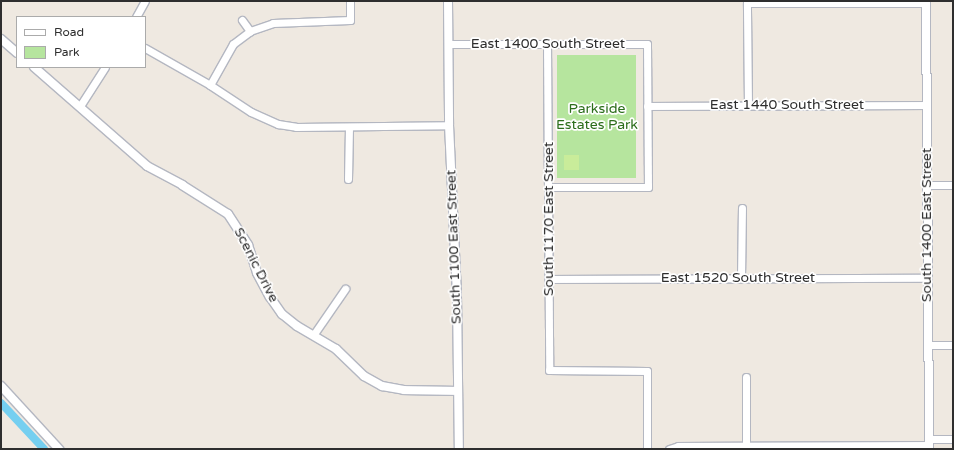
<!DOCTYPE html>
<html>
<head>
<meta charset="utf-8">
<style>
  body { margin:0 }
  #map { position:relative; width:954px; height:450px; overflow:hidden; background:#efe9e1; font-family:"Varela Round",sans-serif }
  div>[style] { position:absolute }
  .green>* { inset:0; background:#b6e59e; transform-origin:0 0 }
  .pitch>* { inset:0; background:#c9ec9a; transform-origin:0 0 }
  .canal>* { height:8px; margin:-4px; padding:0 4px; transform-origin:4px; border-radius:4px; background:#75cff0 }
  .roads { filter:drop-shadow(1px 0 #b4b7c1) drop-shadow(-1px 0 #b4b7c1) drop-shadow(0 1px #b4b7c1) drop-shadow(0 -1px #b4b7c1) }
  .minor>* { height:7px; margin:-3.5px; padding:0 3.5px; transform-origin:3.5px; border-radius:3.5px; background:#fff }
  .tertiary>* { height:8px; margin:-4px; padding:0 4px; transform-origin:4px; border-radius:4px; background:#fff }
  span { translate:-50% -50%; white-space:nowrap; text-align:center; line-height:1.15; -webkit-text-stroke:3.5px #fff; paint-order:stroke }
  .street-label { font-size:14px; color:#2e2e2e }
  .park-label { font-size:14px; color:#2c6e1b }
  .frame { position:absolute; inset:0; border:2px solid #2e2e2e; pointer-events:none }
  .legend { position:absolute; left:16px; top:16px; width:130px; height:52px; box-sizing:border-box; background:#fff; border:1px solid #ababab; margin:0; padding:5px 7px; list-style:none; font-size:12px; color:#2e2e2e }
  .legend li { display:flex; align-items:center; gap:8px; height:20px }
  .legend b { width:20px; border:1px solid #ababab }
</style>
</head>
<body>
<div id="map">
  <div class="green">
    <i style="left:636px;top:55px;width:123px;height:79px;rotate:90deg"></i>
  </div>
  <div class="pitch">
    <i style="left:564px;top:155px;width:15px;height:15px"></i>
  </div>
  <div class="canal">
    <i style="left:1px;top:403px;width:63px;rotate:46.9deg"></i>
  </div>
  <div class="roads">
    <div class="minor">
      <i style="left:136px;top:17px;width:18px;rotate:-61deg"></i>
      <i style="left:242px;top:20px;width:14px;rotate:54deg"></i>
      <i style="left:448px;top:44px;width:199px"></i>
      <i style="left:647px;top:44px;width:143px;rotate:89.6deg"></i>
      <i style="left:648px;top:187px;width:99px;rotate:180deg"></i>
      <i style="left:547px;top:44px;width:326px;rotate:89.6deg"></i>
      <i style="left:549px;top:370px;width:98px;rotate:0.6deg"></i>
      <i style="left:647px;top:371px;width:78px;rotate:90deg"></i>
      <i style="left:145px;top:48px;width:75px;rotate:29.6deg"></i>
      <i style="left:210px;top:85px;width:49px;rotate:33.4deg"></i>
      <i style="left:251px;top:112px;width:30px;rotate:24deg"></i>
      <i style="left:278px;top:124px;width:18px;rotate:9deg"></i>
      <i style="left:296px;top:127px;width:153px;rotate:-0.7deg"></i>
      <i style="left:210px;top:85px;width:47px;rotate:-60.7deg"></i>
      <i style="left:233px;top:44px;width:21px;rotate:-37deg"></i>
      <i style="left:250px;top:31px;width:24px;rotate:-19deg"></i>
      <i style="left:273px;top:23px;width:77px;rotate:-2.2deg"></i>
      <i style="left:350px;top:20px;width:19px;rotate:-90deg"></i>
      <i style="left:748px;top:105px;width:102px;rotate:-90.6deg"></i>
      <i style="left:747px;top:3px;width:179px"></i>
      <i style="left:80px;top:106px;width:46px;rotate:-57.3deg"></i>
      <i style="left:647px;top:106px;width:279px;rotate:-0.2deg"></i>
      <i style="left:348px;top:179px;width:52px;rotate:-88.9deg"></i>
      <i style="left:927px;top:185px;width:26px"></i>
      <i style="left:741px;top:278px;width:70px;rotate:-89.2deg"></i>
      <i style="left:549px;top:279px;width:378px;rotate:-0.2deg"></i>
      <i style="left:314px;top:334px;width:55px;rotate:-55.4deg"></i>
      <i style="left:928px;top:345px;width:25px"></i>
      <i style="left:928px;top:439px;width:25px"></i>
      <i style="left:669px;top:449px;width:9px;rotate:-18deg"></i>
      <i style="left:678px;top:446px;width:250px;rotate:-0.2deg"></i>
      <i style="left:746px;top:449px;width:72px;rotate:-90deg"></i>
    </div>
    <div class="tertiary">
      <i style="left:448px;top:1px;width:124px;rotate:89.5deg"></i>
      <i style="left:449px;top:125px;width:171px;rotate:87.3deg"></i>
      <i style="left:457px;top:296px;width:153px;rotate:89.3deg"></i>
      <i style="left:926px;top:1px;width:448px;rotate:89.6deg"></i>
      <i style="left:1px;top:39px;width:21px;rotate:41deg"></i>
      <i style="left:34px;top:67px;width:150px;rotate:41.2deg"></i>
      <i style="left:147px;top:166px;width:40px;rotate:28deg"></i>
      <i style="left:182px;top:185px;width:54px;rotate:32.2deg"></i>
      <i style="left:228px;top:214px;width:37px;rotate:57deg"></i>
      <i style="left:248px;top:245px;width:29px;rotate:72deg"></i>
      <i style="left:257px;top:273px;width:27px;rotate:62deg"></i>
      <i style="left:270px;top:297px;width:21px;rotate:55deg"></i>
      <i style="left:282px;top:314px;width:19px;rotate:39deg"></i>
      <i style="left:297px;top:326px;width:45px;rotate:30.5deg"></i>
      <i style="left:336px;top:349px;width:39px;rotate:44deg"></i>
      <i style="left:364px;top:376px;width:21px;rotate:29deg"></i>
      <i style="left:382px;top:386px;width:22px;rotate:10deg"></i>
      <i style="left:404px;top:390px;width:53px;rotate:1.1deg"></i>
      <i style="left:1px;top:386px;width:86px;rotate:47.4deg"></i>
    </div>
  </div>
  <div class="street-label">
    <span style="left:548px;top:44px">East 1400 South Street</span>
    <span style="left:787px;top:105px">East 1440 South Street</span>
    <span style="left:549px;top:219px;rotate:-90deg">South 1170 East Street</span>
    <span style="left:927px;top:225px;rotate:-90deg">South 1400 East Street</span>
    <span style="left:454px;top:247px;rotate:-92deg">South 1100 East Street</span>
    <span style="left:256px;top:265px;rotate:63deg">Scenic Drive</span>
    <span style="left:738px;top:278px">East 1520 South Street</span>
  </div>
  <div class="park-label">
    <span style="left:597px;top:117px">Parkside<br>Estates Park</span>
  </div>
  <div class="frame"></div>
  <ul class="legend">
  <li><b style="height:5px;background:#fff"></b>Road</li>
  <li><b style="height:11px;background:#b6e59e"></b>Park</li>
  </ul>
</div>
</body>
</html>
